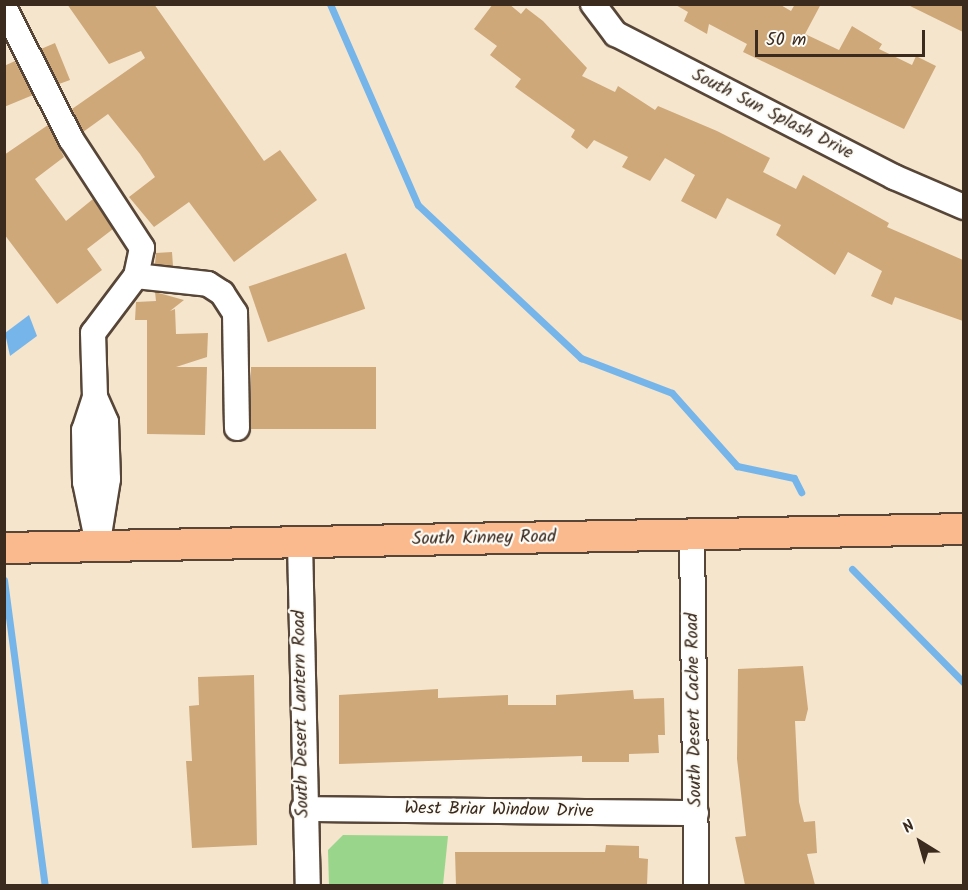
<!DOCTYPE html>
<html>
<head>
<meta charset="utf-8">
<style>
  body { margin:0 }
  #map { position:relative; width:968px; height:890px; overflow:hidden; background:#f5e5cd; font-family:Kalam,sans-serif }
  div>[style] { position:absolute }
  .green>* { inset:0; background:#99d68b }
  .water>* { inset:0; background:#76b5ea }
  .stream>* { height:7px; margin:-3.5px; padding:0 3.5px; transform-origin:3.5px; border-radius:3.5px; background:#76b5ea }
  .building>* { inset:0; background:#cea879; transform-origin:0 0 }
  .roads { filter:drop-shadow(2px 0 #574638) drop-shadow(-2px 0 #574638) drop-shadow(0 2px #574638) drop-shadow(0 -2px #574638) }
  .minor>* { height:24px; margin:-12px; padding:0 12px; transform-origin:12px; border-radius:12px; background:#fff }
  .major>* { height:30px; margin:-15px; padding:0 15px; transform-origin:15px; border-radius:15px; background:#fbba8d }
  span { translate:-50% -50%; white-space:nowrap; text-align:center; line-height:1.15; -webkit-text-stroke:4.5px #fdfcf7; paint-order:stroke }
  .street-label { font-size:18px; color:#3b2a1e }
  .frame { position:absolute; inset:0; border:6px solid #3b2a1e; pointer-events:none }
  .north { position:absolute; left:890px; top:812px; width:60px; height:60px; -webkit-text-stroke:4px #fdfcf7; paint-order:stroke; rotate:323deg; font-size:16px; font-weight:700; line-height:24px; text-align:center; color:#3b2a1e }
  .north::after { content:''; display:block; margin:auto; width:21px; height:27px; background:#3b2a1e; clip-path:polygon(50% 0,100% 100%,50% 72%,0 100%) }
  .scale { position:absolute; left:755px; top:30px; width:170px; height:27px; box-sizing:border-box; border:3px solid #3b2a1e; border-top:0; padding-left:8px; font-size:18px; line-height:21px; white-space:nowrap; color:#3b2a1e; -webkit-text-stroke:4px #fdfcf7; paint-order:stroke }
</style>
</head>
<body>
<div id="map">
  <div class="green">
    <i style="clip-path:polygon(343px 835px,448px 836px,443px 885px,329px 885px,328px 850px)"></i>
  </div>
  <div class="water">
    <i style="clip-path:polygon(29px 315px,37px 336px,10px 356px,5px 333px)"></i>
  </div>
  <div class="stream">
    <i style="left:330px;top:4px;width:219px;rotate:66.4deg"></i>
    <i style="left:418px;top:205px;width:224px;rotate:43.2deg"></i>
    <i style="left:581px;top:358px;width:97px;rotate:21deg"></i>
    <i style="left:672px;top:393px;width:98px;rotate:48.3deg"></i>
    <i style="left:737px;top:466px;width:58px;rotate:11.9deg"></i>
    <i style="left:794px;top:478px;width:16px;rotate:63deg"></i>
    <i style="left:852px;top:569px;width:160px;rotate:45.5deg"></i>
    <i style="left:4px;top:580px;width:309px;rotate:82.4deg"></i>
  </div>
  <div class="building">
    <i style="clip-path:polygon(67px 4px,154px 4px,264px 161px,280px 150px,317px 200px,234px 262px,189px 202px,154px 227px,129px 197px,155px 177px,140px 154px,108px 114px,83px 132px,72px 109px,145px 58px,141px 51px,109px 64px)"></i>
    <i style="clip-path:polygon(493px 4px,509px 4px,521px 14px,526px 8px,543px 21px,587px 68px,582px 76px,615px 92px,618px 86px,655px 110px,658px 106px,717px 131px,770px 158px,763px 172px,796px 189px,803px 175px,889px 223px,887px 227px,963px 260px,963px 321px,895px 297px,892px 305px,871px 296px,882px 271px,848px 252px,835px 275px,776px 235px,781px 225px,727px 198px,716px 219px,681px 201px,695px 175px,665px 158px,650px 181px,622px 167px,628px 157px,594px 140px,587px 149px,571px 137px,575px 130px,515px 87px,521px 79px,490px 55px,497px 46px,474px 29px)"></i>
    <i style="clip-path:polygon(674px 4px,779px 4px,791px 11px,795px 4px,821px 4px,805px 34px,839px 50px,852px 26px,882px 44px,879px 49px,912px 65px,916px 56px,936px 66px,904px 129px,743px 52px,747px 44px,709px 24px,707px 34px,684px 21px,688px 12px)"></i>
    <i style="clip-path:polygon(906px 4px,963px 4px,963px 32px)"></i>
    <i style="clip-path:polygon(55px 43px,70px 80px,59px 84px,41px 49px)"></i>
    <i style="clip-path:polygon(15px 61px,33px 95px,4px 107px,4px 66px)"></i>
    <i style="clip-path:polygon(48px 125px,64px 157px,35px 179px,66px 221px,93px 199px,113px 229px,87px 249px,102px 270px,57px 304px,4px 234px,4px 155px)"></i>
    <i style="clip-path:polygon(172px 252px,173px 266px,155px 264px,156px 253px)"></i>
    <i style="left:346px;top:253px;width:59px;height:103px;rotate:71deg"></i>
    <i style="clip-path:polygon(155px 292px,184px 300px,170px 311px,175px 309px,176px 334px,208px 333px,207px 357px,176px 367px,207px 367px,205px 435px,147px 434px,147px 320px,135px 320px,136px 302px,156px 301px)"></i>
    <i style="left:251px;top:367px;width:125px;height:62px"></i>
    <i style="clip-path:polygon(803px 666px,808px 709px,805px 721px,795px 721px,799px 802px,804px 822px,815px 821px,817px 853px,807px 854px,815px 885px,745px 885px,735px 837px,746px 836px,737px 759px,738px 669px)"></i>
    <i style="clip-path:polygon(254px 675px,257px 845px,192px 848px,186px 761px,192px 761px,189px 706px,199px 705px,198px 677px)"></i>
    <i style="clip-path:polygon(438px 689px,438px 698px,508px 695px,508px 705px,556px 705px,556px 695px,633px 690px,634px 699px,664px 698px,665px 735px,658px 735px,659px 753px,629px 754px,629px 762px,582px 762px,582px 756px,339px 764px,339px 695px)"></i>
    <i style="clip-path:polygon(606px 845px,639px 846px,639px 858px,648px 859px,647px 885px,456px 885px,455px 852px,605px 852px)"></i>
  </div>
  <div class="roads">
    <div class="minor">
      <i style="left:593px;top:4px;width:38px;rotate:53deg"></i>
      <i style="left:616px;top:34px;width:313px;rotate:27.2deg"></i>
      <i style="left:894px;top:177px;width:76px;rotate:23.2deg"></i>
      <i style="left:4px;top:7px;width:148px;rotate:63.1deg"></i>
      <i style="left:71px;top:139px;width:130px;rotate:56.9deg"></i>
      <i style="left:142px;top:248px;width:29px;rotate:102deg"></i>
      <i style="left:136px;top:276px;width:71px;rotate:127deg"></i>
      <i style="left:93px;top:333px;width:64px;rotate:88.2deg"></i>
      <i style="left:95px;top:397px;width:35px;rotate:108deg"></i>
      <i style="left:84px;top:430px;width:52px;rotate:88.9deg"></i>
      <i style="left:85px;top:482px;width:63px;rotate:78.2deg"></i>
      <i style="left:136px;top:276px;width:72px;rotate:6.3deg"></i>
      <i style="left:208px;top:284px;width:17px;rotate:33deg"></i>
      <i style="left:222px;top:293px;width:24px;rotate:57deg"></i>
      <i style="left:235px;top:313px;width:115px;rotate:89deg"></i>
      <i style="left:95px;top:397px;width:27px;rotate:66deg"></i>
      <i style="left:106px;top:422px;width:57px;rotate:88deg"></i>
      <i style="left:108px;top:479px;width:51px;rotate:99.1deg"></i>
      <i style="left:692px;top:535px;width:351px;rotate:89.3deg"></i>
      <i style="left:300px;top:543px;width:343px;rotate:88.7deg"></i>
      <i style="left:303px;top:809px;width:393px;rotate:0.6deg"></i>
    </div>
    <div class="major">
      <i style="left:4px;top:548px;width:960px;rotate:-1.13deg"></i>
    </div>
  </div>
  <div class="street-label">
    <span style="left:772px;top:115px;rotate:27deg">South Sun Splash Drive</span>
    <span style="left:484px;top:539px;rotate:-1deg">South Kinney Road</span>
    <span style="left:695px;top:710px;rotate:-91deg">South Desert Cache Road</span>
    <span style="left:302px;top:714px;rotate:-91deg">South Desert Lantern Road</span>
    <span style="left:499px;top:811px;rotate:1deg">West Briar Window Drive</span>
  </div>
  <div class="frame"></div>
  <div class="north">N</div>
  <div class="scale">50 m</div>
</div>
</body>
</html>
